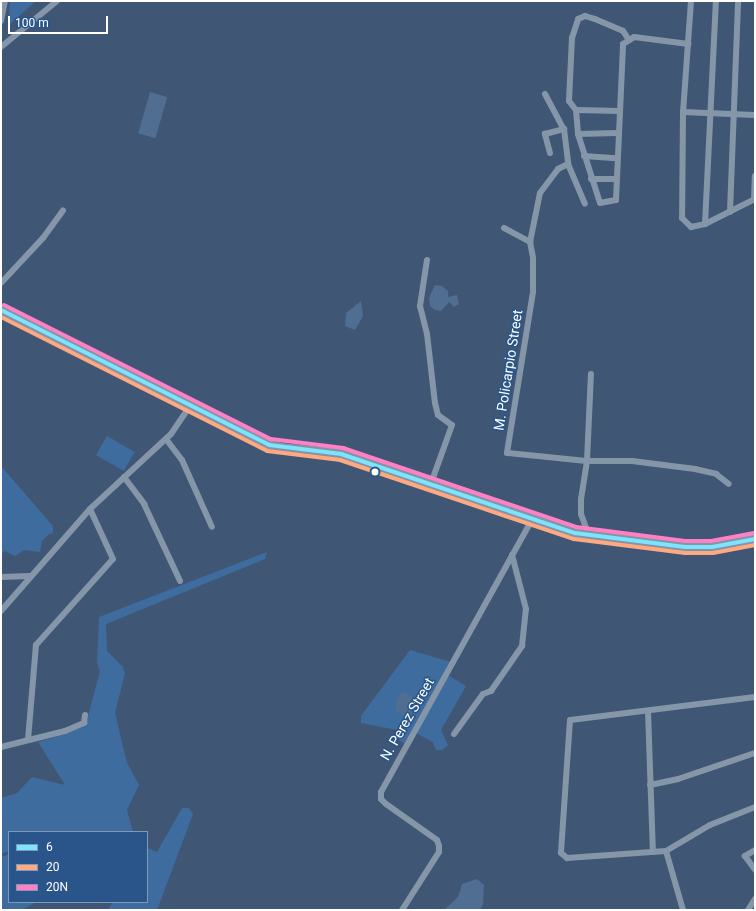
<!DOCTYPE html>
<html>
<head>
<meta charset="utf-8">
<style>
  body { margin:0 }
  #map { position:relative; width:756px; height:911px; overflow:hidden; background:#3f5774; font-family:Roboto,sans-serif }
  div>[style] { position:absolute }
  .green>* { inset:0; background:#3e6c9f; transform-origin:0 0 }
  .water>* { inset:0; background:#4f6e92; transform-origin:0 0 }
  .minor>* { height:6px; margin:-3px; padding:0 3px; transform-origin:3px; border-radius:3px; background:#8696a9 }
  .primary>* { height:10px; margin:-5px; padding:0 5px; transform-origin:5px; border-radius:5px; background:#8593a7 }
  .bus-1>* { height:4px; margin:-2px; padding:0 2px; transform-origin:2px; border-radius:2px; background:#7ae5fd }
  .bus-2>* { height:4px; margin:-2px; padding:0 2px; transform-origin:2px; border-radius:2px; background:#ffa980 }
  .bus-3>* { height:4px; margin:-2px; padding:0 2px; transform-origin:2px; border-radius:2px; background:#ff80c5 }
  .dots>* { width:11px; height:11px; translate:-50% -50%; box-sizing:border-box; border:2px solid #29558a; border-radius:50% }
  span { translate:-50% -50%; white-space:nowrap; text-align:center; line-height:1.15; -webkit-text-stroke:3px #29558a; paint-order:stroke }
  .street-label { font-size:14px; color:#fff }
  .frame { position:absolute; inset:0; border:2px solid #fff; pointer-events:none }
  .legend { position:absolute; left:8px; top:831px; width:140px; height:72px; box-sizing:border-box; background:#29558a; border:1px solid #7f99b9; margin:0; padding:5px 7px; list-style:none; font-size:12px; color:#fff }
  .legend li { display:flex; align-items:center; gap:8px; height:20px }
  .legend b { width:20px; border:1px solid #7f99b9 }
  .scale { position:absolute; left:8px; top:16px; width:100px; height:18px; box-sizing:border-box; border:2px solid #fff; border-top:0; padding-left:5px; font-size:12px; line-height:14px; white-space:nowrap; color:#fff; -webkit-text-stroke:3px #29558a; paint-order:stroke }
</style>
</head>
<body>
<div id="map">
  <div class="green">
    <i style="clip-path:polygon(10px 1px,36px 1px,9px 25px)"></i>
    <i style="left:107px;top:436px;width:32px;height:22px;rotate:30deg"></i>
    <i style="clip-path:polygon(1px 466px,53px 526px,53px 533px,49px 534px,42px 541px,40px 552px,24px 550px,15px 556px,5px 551px,1px 554px)"></i>
    <i style="clip-path:polygon(267px 552px,265px 559px,106px 624px,107px 651px,123px 667px,125px 673px,115px 713px,127px 763px,139px 785px,127px 810px,133px 832px,9px 832px,9px 851px,1px 854px,1px 798px,17px 793px,32px 777px,65px 785px,38px 742px,66px 734px,86px 724px,100px 671px,97px 663px,99px 617px)"></i>
    <i style="clip-path:polygon(410px 650px,451px 662px,444px 673px,466px 686px,441px 730px,448px 745px,442px 750px,436px 750px,433px 742px,416px 733px,412px 743px,403px 743px,399px 739px,397px 730px,361px 723px,361px 716px)"></i>
    <i style="clip-path:polygon(182px 808px,189px 808px,193px 814px,157px 910px,108px 910px,113px 902px,147px 902px,147px 848px,157px 852px)"></i>
    <i style="clip-path:polygon(9px 854px,9px 902px,36px 902px,22px 910px,1px 910px,1px 857px)"></i>
  </div>
  <div class="water">
    <i style="left:150px;top:92px;width:18px;height:43px;rotate:16deg"></i>
    <i style="clip-path:polygon(435px 285px,442px 286px,448px 291px,448px 297px,457px 295px,459px 304px,454px 307px,449px 302px,441px 311px,435px 310px,430px 306px,429px 298px)"></i>
    <i style="clip-path:polygon(361px 301px,363px 316px,355px 330px,345px 326px,346px 313px)"></i>
    <i style="clip-path:polygon(404px 692px,419px 700px,408px 718px,396px 711px,395px 705px,400px 694px)"></i>
    <i style="clip-path:polygon(477px 879px,484px 885px,483px 904px,480px 910px,444px 910px,458px 897px,462px 884px)"></i>
  </div>
  <div class="minor">
    <i style="left:691px;top:1px;width:111px;rotate:94.1deg"></i>
    <i style="left:683px;top:112px;width:106px;rotate:90.5deg"></i>
    <i style="left:682px;top:218px;width:13px;rotate:45deg"></i>
    <i style="left:691px;top:227px;width:14px;rotate:-12deg"></i>
    <i style="left:705px;top:224px;width:56px;rotate:-26.6deg"></i>
    <i style="left:1px;top:21px;width:20px;rotate:-79deg"></i>
    <i style="left:1px;top:47px;width:72px;rotate:-39.4deg"></i>
    <i style="left:545px;top:94px;width:40px;rotate:62deg"></i>
    <i style="left:564px;top:129px;width:35px;rotate:83deg"></i>
    <i style="left:568px;top:164px;width:43px;rotate:67deg"></i>
    <i style="left:576px;top:110px;width:11px;rotate:-128deg"></i>
    <i style="left:569px;top:101px;width:63px;rotate:-87.3deg"></i>
    <i style="left:572px;top:38px;width:20px;rotate:-72deg"></i>
    <i style="left:578px;top:19px;width:8px;rotate:-23deg"></i>
    <i style="left:585px;top:16px;width:10px;rotate:17deg"></i>
    <i style="left:595px;top:19px;width:30px;rotate:23deg"></i>
    <i style="left:623px;top:31px;width:11px;rotate:56deg"></i>
    <i style="left:619px;top:111px;width:43px;rotate:-178.7deg"></i>
    <i style="left:576px;top:110px;width:24px;rotate:85deg"></i>
    <i style="left:578px;top:134px;width:72px;rotate:72.3deg"></i>
    <i style="left:600px;top:203px;width:16px;rotate:-11deg"></i>
    <i style="left:616px;top:200px;width:156px;rotate:-87.4deg"></i>
    <i style="left:623px;top:44px;width:13px;rotate:-32deg"></i>
    <i style="left:634px;top:37px;width:55px;rotate:7.3deg"></i>
    <i style="left:683px;top:112px;width:72px;rotate:2.4deg"></i>
    <i style="left:578px;top:134px;width:40px;rotate:-1.4deg"></i>
    <i style="left:550px;top:153px;width:20px;rotate:-105deg"></i>
    <i style="left:545px;top:134px;width:20px;rotate:-15deg"></i>
    <i style="left:584px;top:156px;width:32px;rotate:4deg"></i>
    <i style="left:591px;top:179px;width:25px"></i>
    <i style="left:754px;top:200px;width:24px;rotate:-88deg"></i>
    <i style="left:730px;top:212px;width:211px;rotate:-87.8deg"></i>
    <i style="left:705px;top:224px;width:223px;rotate:-87.2deg"></i>
    <i style="left:504px;top:228px;width:30px;rotate:28deg"></i>
    <i style="left:530px;top:242px;width:16px;rotate:79deg"></i>
    <i style="left:533px;top:258px;width:34px;rotate:90deg"></i>
    <i style="left:533px;top:292px;width:163px;rotate:99.2deg"></i>
    <i style="left:507px;top:453px;width:80px;rotate:5.7deg"></i>
    <i style="left:587px;top:461px;width:45px"></i>
    <i style="left:632px;top:461px;width:64px;rotate:7.2deg"></i>
    <i style="left:695px;top:469px;width:22px;rotate:13deg"></i>
    <i style="left:716px;top:474px;width:16px;rotate:38deg"></i>
    <i style="left:530px;top:242px;width:50px;rotate:-78.5deg"></i>
    <i style="left:540px;top:193px;width:30px;rotate:-53deg"></i>
    <i style="left:558px;top:169px;width:11px;rotate:-27deg"></i>
    <i style="left:427px;top:260px;width:47px;rotate:98.7deg"></i>
    <i style="left:420px;top:306px;width:29px;rotate:76deg"></i>
    <i style="left:427px;top:334px;width:69px;rotate:83.4deg"></i>
    <i style="left:435px;top:403px;width:12px;rotate:76deg"></i>
    <i style="left:438px;top:415px;width:17px;rotate:36deg"></i>
    <i style="left:452px;top:425px;width:65px;rotate:109.8deg"></i>
    <i style="left:1px;top:283px;width:62px;rotate:-47deg"></i>
    <i style="left:43px;top:238px;width:34px;rotate:-54deg"></i>
    <i style="left:166px;top:439px;width:26px;rotate:53deg"></i>
    <i style="left:182px;top:460px;width:73px;rotate:65.9deg"></i>
    <i style="left:124px;top:477px;width:34px;rotate:53deg"></i>
    <i style="left:144px;top:504px;width:85px;rotate:64.9deg"></i>
    <i style="left:589px;top:536px;width:23px;rotate:-110deg"></i>
    <i style="left:581px;top:514px;width:15px;rotate:-90deg"></i>
    <i style="left:581px;top:499px;width:38px;rotate:-81deg"></i>
    <i style="left:587px;top:461px;width:87px;rotate:-87.4deg"></i>
    <i style="left:1px;top:577px;width:29px;rotate:-2deg"></i>
    <i style="left:1px;top:611px;width:135px;rotate:-48.9deg"></i>
    <i style="left:90px;top:509px;width:110px;rotate:-42.8deg"></i>
    <i style="left:171px;top:434px;width:34px;rotate:-56deg"></i>
    <i style="left:755px;top:697px;width:186px;rotate:172.9deg"></i>
    <i style="left:570px;top:720px;width:133px;rotate:93.9deg"></i>
    <i style="left:561px;top:853px;width:8px;rotate:40deg"></i>
    <i style="left:567px;top:858px;width:99px;rotate:-4deg"></i>
    <i style="left:666px;top:851px;width:51px;rotate:-30.6deg"></i>
    <i style="left:710px;top:825px;width:48px;rotate:-21.8deg"></i>
    <i style="left:648px;top:711px;width:141px;rotate:88deg"></i>
    <i style="left:454px;top:734px;width:49px;rotate:-54.1deg"></i>
    <i style="left:483px;top:694px;width:9px;rotate:-21deg"></i>
    <i style="left:491px;top:691px;width:55px;rotate:-55.4deg"></i>
    <i style="left:522px;top:646px;width:37px;rotate:-84deg"></i>
    <i style="left:526px;top:609px;width:56px;rotate:-104.5deg"></i>
    <i style="left:28px;top:740px;width:95px;rotate:-85.2deg"></i>
    <i style="left:36px;top:645px;width:115px;rotate:-48.2deg"></i>
    <i style="left:113px;top:559px;width:55px;rotate:-114.7deg"></i>
    <i style="left:1px;top:747px;width:66px;rotate:-14deg"></i>
    <i style="left:65px;top:731px;width:21px;rotate:-23deg"></i>
    <i style="left:84px;top:723px;width:8px;rotate:-83deg"></i>
    <i style="left:650px;top:785px;width:29px;rotate:-12deg"></i>
    <i style="left:678px;top:779px;width:81px;rotate:-18.7deg"></i>
    <i style="left:755px;top:850px;width:12px;rotate:149deg"></i>
    <i style="left:745px;top:856px;width:17px;rotate:54deg"></i>
    <i style="left:666px;top:851px;width:61px;rotate:73.9deg"></i>
    <i style="left:402px;top:910px;width:69px;rotate:-57.5deg"></i>
    <i style="left:439px;top:852px;width:6px;rotate:-90deg"></i>
    <i style="left:439px;top:846px;width:6px;rotate:-108deg"></i>
    <i style="left:437px;top:840px;width:62px;rotate:-144.8deg"></i>
    <i style="left:386px;top:804px;width:7px;rotate:-135deg"></i>
    <i style="left:381px;top:799px;width:7px;rotate:-90deg"></i>
    <i style="left:381px;top:792px;width:311px;rotate:-61deg"></i>
    <i style="left:748px;top:910px;width:13px;rotate:-58deg"></i>
  </div>
  <div class="primary">
    <i style="left:1px;top:310px;width:300px;rotate:26.7deg"></i>
    <i style="left:269px;top:445px;width:13px;rotate:13deg"></i>
    <i style="left:282px;top:448px;width:59px;rotate:5.8deg"></i>
    <i style="left:341px;top:454px;width:247px;rotate:18.7deg"></i>
    <i style="left:575px;top:533px;width:111px;rotate:7.3deg"></i>
    <i style="left:685px;top:547px;width:27px"></i>
    <i style="left:712px;top:547px;width:44px;rotate:-10.5deg"></i>
  </div>
  <div class="bus-1">
    <i style="left:1px;top:310px;width:300px;rotate:26.7deg"></i>
    <i style="left:269px;top:445px;width:73px;rotate:7.1deg"></i>
    <i style="left:341px;top:454px;width:247px;rotate:18.7deg"></i>
    <i style="left:575px;top:533px;width:111px;rotate:7.3deg"></i>
    <i style="left:685px;top:547px;width:27px"></i>
    <i style="left:712px;top:547px;width:44px;rotate:-10.5deg"></i>
  </div>
  <div class="bus-2">
    <i style="left:1px;top:317px;width:298px;rotate:26.7deg"></i>
    <i style="left:267px;top:451px;width:74px;rotate:7deg"></i>
    <i style="left:340px;top:460px;width:247px;rotate:18.7deg"></i>
    <i style="left:574px;top:539px;width:112px;rotate:7.2deg"></i>
    <i style="left:685px;top:553px;width:28px"></i>
    <i style="left:713px;top:553px;width:43px;rotate:-10.8deg"></i>
  </div>
  <div class="bus-3">
    <i style="left:4px;top:305px;width:299px;rotate:26.7deg"></i>
    <i style="left:271px;top:439px;width:73px;rotate:7.1deg"></i>
    <i style="left:343px;top:448px;width:246px;rotate:18.7deg"></i>
    <i style="left:576px;top:527px;width:110px;rotate:7.3deg"></i>
    <i style="left:685px;top:541px;width:26px"></i>
    <i style="left:711px;top:541px;width:44px;rotate:-10.5deg"></i>
  </div>
  <div class="dots">
    <i style="left:375px;top:472px;background:#fff"></i>
  </div>
  <div class="street-label">
    <span style="left:508px;top:370px;rotate:-81deg">M. Policarpio Street</span>
    <span style="left:407px;top:719px;rotate:-60deg">N. Perez Street</span>
  </div>
  <div class="frame"></div>
  <ul class="legend">
  <li><b style="height:5px;background:#7ae5fd"></b>6</li>
  <li><b style="height:5px;background:#ffa980"></b>20</li>
  <li><b style="height:5px;background:#ff80c5"></b>20N</li>
  </ul>
  <div class="scale">100 m</div>
</div>
</body>
</html>
